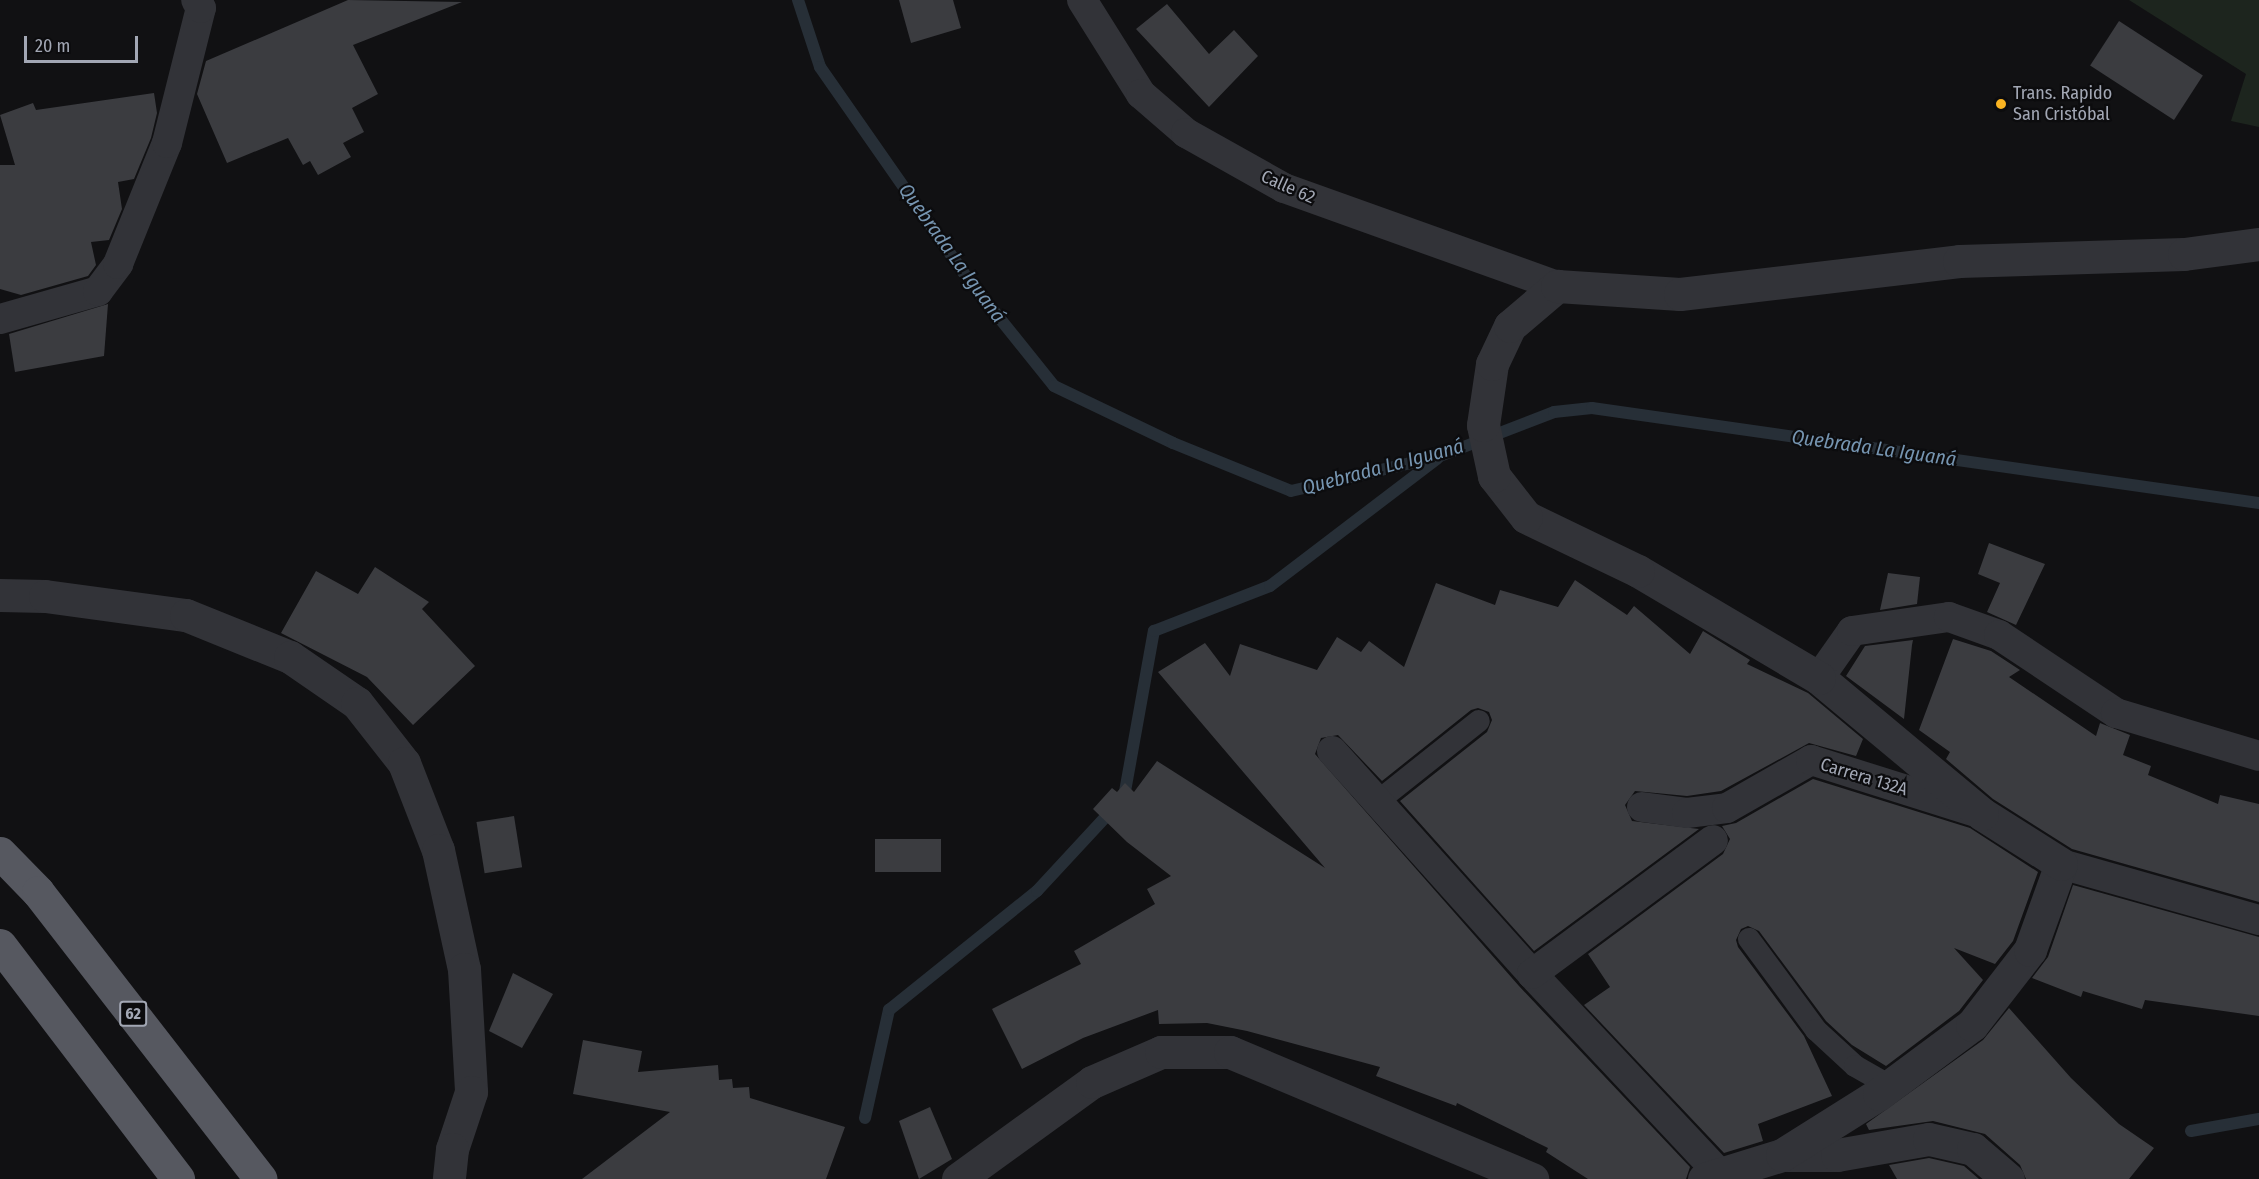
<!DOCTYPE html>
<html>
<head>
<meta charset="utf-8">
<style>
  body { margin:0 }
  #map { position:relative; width:2259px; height:1179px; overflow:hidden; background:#111113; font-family:"Fira Sans Condensed",sans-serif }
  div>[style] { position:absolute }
  .green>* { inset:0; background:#1d251e }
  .stream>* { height:12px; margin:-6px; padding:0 6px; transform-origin:6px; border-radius:6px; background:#272f37 }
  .building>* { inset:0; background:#3b3c40; transform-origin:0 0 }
  .pedestrian>* { height:22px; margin:-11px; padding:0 11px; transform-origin:11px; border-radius:11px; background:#323338 }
  .minor>* { height:30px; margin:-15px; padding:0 15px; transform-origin:15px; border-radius:15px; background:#323338 }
  .tertiary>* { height:33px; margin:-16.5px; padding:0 16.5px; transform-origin:16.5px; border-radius:16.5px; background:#323338 }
  .trunk>* { height:33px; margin:-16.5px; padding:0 16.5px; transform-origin:16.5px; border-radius:16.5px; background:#565860 }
  .dots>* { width:16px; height:16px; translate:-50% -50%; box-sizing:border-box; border:3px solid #0c0c0e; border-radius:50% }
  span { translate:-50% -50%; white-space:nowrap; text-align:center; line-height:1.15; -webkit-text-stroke:4.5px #0c0c0e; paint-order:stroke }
  .shield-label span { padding:2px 4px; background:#0c0c0e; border:2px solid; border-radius:4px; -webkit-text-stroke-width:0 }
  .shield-label { font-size:16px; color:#a2a7b4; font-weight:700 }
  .poi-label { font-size:18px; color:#a2a7b4 }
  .left { translate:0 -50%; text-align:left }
  .street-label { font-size:18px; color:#a2a7b4 }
  .water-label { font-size:20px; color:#7695b1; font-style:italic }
  .scale { position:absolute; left:24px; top:36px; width:114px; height:27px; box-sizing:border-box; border:3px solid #a2a7b4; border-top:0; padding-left:8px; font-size:18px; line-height:21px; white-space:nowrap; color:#a2a7b4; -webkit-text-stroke:4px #0c0c0e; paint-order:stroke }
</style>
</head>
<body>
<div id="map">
  <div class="green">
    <i style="clip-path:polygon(2129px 0,2259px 0,2259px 127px,2231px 121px,2246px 74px)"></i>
  </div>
  <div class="stream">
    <i style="left:798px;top:0;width:71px;rotate:71.8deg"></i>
    <i style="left:820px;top:67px;width:259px;rotate:55.1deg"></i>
    <i style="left:968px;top:279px;width:137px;rotate:51.2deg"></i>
    <i style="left:1054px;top:386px;width:132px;rotate:25.6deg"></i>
    <i style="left:1173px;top:443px;width:127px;rotate:22.1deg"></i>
    <i style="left:1291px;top:491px;width:153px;rotate:-13.2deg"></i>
    <i style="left:1440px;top:456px;width:122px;rotate:-21.1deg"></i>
    <i style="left:1554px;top:412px;width:38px;rotate:-6deg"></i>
    <i style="left:1592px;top:408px;width:674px;rotate:8.11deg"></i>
    <i style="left:865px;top:1118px;width:111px;rotate:-77.5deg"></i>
    <i style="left:889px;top:1010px;width:190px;rotate:-38.8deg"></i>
    <i style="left:1037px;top:891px;width:128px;rotate:-47.2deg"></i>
    <i style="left:1124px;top:797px;width:169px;rotate:-79.8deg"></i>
    <i style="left:1154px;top:631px;width:124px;rotate:-21.2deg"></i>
    <i style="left:1270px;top:586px;width:210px;rotate:-37.3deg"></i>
    <i style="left:2191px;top:1131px;width:69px;rotate:-10deg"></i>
  </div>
  <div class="building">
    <i style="clip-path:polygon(348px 0,462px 2px,353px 45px,378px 94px,352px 108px,364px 132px,343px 143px,351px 157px,318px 175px,310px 161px,303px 165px,288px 138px,227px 163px,197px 94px,206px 61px)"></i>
    <i style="clip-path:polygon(899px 0,953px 0,961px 28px,911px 43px)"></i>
    <i style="clip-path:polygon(1167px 4px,1209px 54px,1234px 30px,1258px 56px,1209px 107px,1136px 29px)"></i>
    <i style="left:2119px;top:21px;width:100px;height:53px;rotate:33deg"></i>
    <i style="clip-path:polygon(154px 93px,157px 113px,151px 138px,134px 179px,118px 182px,122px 209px,109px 240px,91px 242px,96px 265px,88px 276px,21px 295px,0 289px,0 165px,15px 165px,0 115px,33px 103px,36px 110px)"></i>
    <i style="clip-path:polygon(108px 304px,104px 356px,15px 372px,9px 334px)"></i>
    <i style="clip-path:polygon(1989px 543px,2045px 564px,2016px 625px,1987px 612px,2000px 583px,1978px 574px)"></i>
    <i style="clip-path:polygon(375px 567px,429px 602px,422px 609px,475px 666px,413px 725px,367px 677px,281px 633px,316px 571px,358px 594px)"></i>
    <i style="clip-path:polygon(1888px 573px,1920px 577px,1917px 604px,1880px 610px)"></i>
    <i style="clip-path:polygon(1575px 580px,1627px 615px,1634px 606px,1690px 654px,1703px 631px,1750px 660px,1747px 664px,1808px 693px,1863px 739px,1856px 756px,1809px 743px,1721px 791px,1687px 796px,1635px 791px,1625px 805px,1632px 821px,1699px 829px,1534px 951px,1400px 801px,1487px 732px,1492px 720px,1489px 712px,1478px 708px,1471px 710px,1382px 781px,1338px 735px,1321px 738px,1315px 754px,1519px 986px,1690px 1167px,1686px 1179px,1588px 1179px,1546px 1152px,1548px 1148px,1457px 1103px,1456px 1106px,1376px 1076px,1380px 1067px,1247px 1031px,1207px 1023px,1159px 1024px,1158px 1010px,1083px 1038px,1022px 1069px,992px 1009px,1081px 964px,1074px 951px,1155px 904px,1147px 889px,1171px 876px,1127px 842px,1093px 809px,1112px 788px,1117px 792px,1125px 783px,1134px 792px,1157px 761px,1325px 868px,1158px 672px,1205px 643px,1230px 676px,1240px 644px,1317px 670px,1337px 637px,1361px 652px,1369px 641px,1404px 667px,1436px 583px,1495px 605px,1500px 590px,1558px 607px)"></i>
    <i style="clip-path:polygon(1953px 639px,1991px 651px,2020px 670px,2009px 677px,2096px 736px,2100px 723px,2130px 735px,2123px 755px,2151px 766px,2148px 775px,2218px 804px,2220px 795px,2259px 804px,2259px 902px,2072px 849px,1993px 799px,1946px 759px,1950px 752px,1919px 730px)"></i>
    <i style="clip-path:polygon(1913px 640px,1912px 645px,1904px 719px,1846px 676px,1865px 646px)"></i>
    <i style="clip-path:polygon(1813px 779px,1970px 828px,2038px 872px,2013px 941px,1995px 964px,1954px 948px,1983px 980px,1959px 1011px,1886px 1066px,1852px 1045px,1826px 1021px,1759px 931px,1748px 926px,1741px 929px,1736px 940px,1738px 947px,1804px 1036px,1832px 1096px,1758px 1124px,1763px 1141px,1724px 1153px,1584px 1005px,1610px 987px,1588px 954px,1723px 854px,1730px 839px,1722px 826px,1736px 823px)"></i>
    <i style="left:514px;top:816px;width:52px;height:38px;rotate:81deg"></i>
    <i style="left:941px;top:839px;width:33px;height:66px;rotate:90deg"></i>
    <i style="clip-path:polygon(2073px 885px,2259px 937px,2259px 1016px,2145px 1000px,2142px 1009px,2083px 991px,2081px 997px,2032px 978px,2048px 957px)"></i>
    <i style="clip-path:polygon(513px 973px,553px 994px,522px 1048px,489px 1031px)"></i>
    <i style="clip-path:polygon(2009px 1008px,2071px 1078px,2119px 1124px,2154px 1148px,2129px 1179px,2026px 1179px,2020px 1165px,1985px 1134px,1933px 1121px,1869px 1130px,1866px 1124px,1983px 1040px)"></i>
    <i style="clip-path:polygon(583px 1040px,642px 1051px,638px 1072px,718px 1065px,719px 1080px,732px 1079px,733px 1088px,749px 1087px,750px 1098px,845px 1127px,826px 1179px,582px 1179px,670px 1112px,573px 1094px)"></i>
    <i style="clip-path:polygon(930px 1107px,952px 1159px,919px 1179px,899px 1121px)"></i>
    <i style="clip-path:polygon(1929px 1158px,1964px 1166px,1979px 1179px,1897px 1179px,1889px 1165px)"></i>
  </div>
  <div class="pedestrian">
    <i style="left:1377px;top:802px;width:130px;rotate:-38.5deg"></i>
    <i style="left:1749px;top:939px;width:113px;rotate:53.6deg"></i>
    <i style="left:1816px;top:1030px;width:53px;rotate:42.7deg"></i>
    <i style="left:1855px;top:1066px;width:40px;rotate:29.7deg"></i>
  </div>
  <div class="minor">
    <i style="left:1082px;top:0;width:111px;rotate:57.9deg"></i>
    <i style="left:1141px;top:94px;width:60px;rotate:40.9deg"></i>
    <i style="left:1186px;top:133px;width:112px;rotate:29.3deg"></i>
    <i style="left:1284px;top:188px;width:290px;rotate:19.7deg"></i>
    <i style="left:0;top:319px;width:102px;rotate:-15.9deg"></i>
    <i style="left:98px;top:291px;width:34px;rotate:-53deg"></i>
    <i style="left:118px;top:264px;width:131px;rotate:-68deg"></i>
    <i style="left:167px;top:143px;width:139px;rotate:-75.9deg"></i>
    <i style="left:201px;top:8px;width:9px;rotate:-122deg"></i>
    <i style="left:1819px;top:678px;width:57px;rotate:-54.9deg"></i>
    <i style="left:1852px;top:631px;width:98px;rotate:-8.2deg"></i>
    <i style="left:1949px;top:617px;width:53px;rotate:19.8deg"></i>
    <i style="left:1999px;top:635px;width:141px;rotate:33.7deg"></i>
    <i style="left:2116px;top:713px;width:149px;rotate:16.7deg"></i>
    <i style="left:1332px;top:751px;width:300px;rotate:48.1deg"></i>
    <i style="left:1532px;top:974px;width:274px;rotate:46.8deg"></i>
    <i style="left:1642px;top:807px;width:45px;rotate:7.6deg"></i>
    <i style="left:1687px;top:813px;width:40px;rotate:-7.1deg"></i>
    <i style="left:1727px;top:808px;width:97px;rotate:-29.7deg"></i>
    <i style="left:1811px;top:760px;width:176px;rotate:17.5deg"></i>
    <i style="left:2061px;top:864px;width:206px;rotate:15.8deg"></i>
    <i style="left:1532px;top:974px;width:225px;rotate:-36.5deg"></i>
  </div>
  <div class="tertiary">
    <i style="left:0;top:595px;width:45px;rotate:1.3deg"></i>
    <i style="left:45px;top:596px;width:142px;rotate:7.7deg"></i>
    <i style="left:186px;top:615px;width:112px;rotate:22deg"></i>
    <i style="left:290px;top:657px;width:81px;rotate:34.5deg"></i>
    <i style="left:357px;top:703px;width:76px;rotate:51.9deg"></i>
    <i style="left:404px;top:763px;width:93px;rotate:68.7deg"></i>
    <i style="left:438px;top:850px;width:122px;rotate:77.7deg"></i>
    <i style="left:464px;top:969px;width:123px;rotate:86.7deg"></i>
    <i style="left:471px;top:1092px;width:60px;rotate:108.4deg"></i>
    <i style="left:452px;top:1149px;width:30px;rotate:96deg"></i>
    <i style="left:1784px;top:1155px;width:53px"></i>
    <i style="left:1837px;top:1155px;width:93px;rotate:-9.9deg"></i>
    <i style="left:1929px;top:1139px;width:45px;rotate:12.8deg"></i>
    <i style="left:1973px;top:1149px;width:46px;rotate:40.6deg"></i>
    <i style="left:958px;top:1179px;width:165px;rotate:-35.9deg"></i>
    <i style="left:1092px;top:1082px;width:75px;rotate:-23.5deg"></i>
    <i style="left:1161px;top:1052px;width:69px"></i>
    <i style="left:1230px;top:1052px;width:328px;rotate:22.8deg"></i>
    <i style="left:1704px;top:1179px;width:82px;rotate:-17.1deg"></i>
    <i style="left:1782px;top:1155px;width:115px;rotate:-32.2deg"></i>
    <i style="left:1879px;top:1094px;width:116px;rotate:-36.6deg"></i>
    <i style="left:1972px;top:1025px;width:95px;rotate:-52.3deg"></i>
    <i style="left:2030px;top:950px;width:91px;rotate:-70.2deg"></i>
    <i style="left:2061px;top:864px;width:93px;rotate:-147.7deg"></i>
    <i style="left:1982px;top:814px;width:212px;rotate:-140.2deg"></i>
    <i style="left:1819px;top:678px;width:210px;rotate:-149.4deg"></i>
    <i style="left:1638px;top:571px;width:124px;rotate:-154.3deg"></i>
    <i style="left:1526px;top:517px;width:52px;rotate:-128deg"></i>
    <i style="left:1494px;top:476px;width:52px;rotate:-102.2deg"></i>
    <i style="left:1483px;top:425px;width:62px;rotate:-81.6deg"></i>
    <i style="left:1492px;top:364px;width:42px;rotate:-64.7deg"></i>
    <i style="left:1510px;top:326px;width:62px;rotate:-40.4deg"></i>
    <i style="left:1557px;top:286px;width:123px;rotate:3.7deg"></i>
    <i style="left:1680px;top:294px;width:281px;rotate:-6.7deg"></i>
    <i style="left:1959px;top:261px;width:225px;rotate:-1.8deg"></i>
    <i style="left:2184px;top:254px;width:76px;rotate:-7.6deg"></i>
  </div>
  <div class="trunk">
    <i style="left:0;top:853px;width:54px;rotate:45.7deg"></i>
    <i style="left:38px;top:892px;width:363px;rotate:52.2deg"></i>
    <i style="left:0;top:945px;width:294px;rotate:52.7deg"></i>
  </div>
  <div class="dots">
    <i style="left:2001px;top:104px;background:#fab422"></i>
  </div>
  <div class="shield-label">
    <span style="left:133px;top:1014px">62</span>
  </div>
  <div class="poi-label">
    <span class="left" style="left:2013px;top:104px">Trans. Rapido<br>San Cristóbal</span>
  </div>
  <div class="street-label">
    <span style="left:1288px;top:187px;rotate:24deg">Calle 62</span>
    <span style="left:1864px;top:777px;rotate:17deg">Carrera 132A</span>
  </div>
  <div class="water-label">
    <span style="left:952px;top:253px;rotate:54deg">Quebrada La Iguaná</span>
    <span style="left:1874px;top:448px;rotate:8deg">Quebrada La Iguaná</span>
    <span style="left:1383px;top:467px;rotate:-15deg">Quebrada La Iguaná</span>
  </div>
  <div class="scale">20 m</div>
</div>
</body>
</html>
